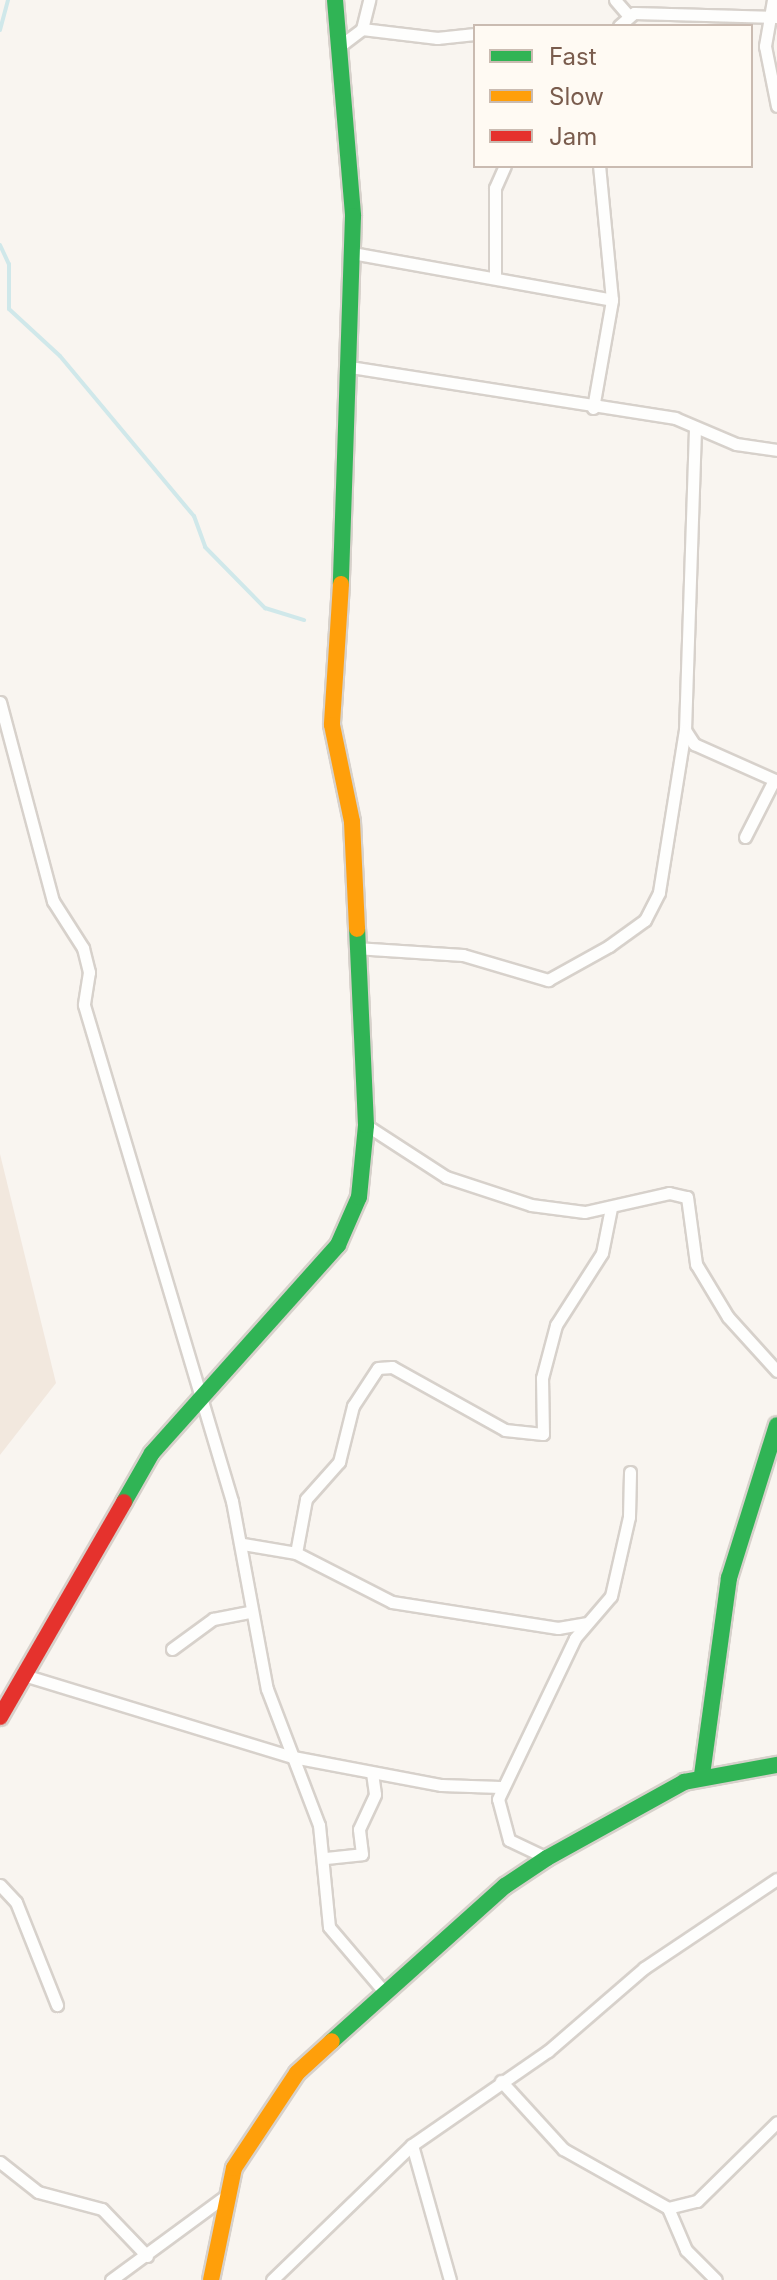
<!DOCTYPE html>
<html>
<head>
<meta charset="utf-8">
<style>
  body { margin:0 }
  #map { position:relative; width:777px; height:2280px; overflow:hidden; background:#f9f5f0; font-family:Inter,sans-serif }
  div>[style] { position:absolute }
  .residential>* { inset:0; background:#f2e8de }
  .stream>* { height:4px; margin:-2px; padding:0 2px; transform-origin:2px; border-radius:2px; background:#d0e8ea }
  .roads { filter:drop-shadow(2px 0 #d7d1cb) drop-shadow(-2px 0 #d7d1cb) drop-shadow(0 2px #d7d1cb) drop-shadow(0 -2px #d7d1cb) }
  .street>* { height:11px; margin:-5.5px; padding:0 5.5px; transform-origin:5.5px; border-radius:5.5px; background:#fefefd }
  .fast>* { height:16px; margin:-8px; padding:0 8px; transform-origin:8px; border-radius:8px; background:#30b455 }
  .slow>* { height:16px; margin:-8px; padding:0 8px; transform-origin:8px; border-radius:8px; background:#ff9f0a }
  .jam>* { height:16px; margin:-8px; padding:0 8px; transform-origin:8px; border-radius:8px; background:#e5322d }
  span { translate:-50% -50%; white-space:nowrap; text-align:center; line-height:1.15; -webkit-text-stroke:6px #fffaf3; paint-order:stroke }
  .legend { position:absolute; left:473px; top:24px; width:280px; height:144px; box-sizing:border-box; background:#fffaf3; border:2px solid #cabbb1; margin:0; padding:10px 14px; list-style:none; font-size:24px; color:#7a5c4d }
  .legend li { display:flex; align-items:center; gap:16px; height:40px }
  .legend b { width:40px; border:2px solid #cabbb1 }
</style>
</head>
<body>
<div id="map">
  <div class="residential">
    <i style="clip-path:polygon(0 1154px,56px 1383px,0 1455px)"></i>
  </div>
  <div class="stream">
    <i style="left:0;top:30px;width:31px;rotate:-75deg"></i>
    <i style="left:0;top:245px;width:21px;rotate:65deg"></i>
    <i style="left:9px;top:264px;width:45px;rotate:90deg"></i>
    <i style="left:9px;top:309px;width:69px;rotate:42.7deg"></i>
    <i style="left:60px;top:356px;width:209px;rotate:50.1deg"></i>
    <i style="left:194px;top:516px;width:33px;rotate:70deg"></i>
    <i style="left:205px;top:547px;width:86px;rotate:45.5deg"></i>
    <i style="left:265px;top:608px;width:41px;rotate:17.1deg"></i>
  </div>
  <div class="roads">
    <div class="street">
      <i style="left:615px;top:0;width:20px;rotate:49deg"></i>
      <i style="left:773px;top:0;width:47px;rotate:99.9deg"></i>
      <i style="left:765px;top:46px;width:61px;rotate:78.7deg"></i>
      <i style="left:619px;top:26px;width:20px;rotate:-41deg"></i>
      <i style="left:634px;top:13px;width:143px;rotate:1.6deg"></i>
      <i style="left:362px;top:29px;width:30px;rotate:-76deg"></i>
      <i style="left:341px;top:45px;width:26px;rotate:-37deg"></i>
      <i style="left:362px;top:29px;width:76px;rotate:6.8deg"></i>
      <i style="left:437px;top:38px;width:38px;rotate:-6deg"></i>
      <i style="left:352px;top:253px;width:264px;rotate:10.2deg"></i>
      <i style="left:495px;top:277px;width:89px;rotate:-90deg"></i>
      <i style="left:495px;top:188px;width:24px;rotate:-66deg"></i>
      <i style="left:350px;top:367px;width:329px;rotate:8.9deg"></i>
      <i style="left:675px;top:418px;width:66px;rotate:23.1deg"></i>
      <i style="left:736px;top:444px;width:41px;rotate:8.3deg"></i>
      <i style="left:593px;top:408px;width:110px;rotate:-80deg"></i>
      <i style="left:612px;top:300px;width:135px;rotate:-95.5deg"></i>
      <i style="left:695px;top:429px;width:301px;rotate:91.9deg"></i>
      <i style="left:685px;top:730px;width:17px;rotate:57deg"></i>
      <i style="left:694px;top:744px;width:91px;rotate:24deg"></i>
      <i style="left:0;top:702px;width:206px;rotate:75.1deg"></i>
      <i style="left:53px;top:901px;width:56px;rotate:57.4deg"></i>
      <i style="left:83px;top:948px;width:25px;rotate:76deg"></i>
      <i style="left:89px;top:972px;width:33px;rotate:99deg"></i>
      <i style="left:84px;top:1005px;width:518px;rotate:73.39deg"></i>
      <i style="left:232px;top:1501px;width:191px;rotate:79.5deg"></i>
      <i style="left:267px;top:1689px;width:146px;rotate:69.1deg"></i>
      <i style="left:319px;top:1825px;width:102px;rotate:84.4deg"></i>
      <i style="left:329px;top:1927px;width:88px;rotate:49.6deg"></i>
      <i style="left:745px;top:837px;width:64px;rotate:-63deg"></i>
      <i style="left:355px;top:948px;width:108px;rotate:3.7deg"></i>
      <i style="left:463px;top:955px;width:89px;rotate:16.4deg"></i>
      <i style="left:548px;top:980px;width:70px;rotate:-29.1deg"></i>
      <i style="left:609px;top:946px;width:44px;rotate:-35.8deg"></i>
      <i style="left:645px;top:920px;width:31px;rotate:-63deg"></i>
      <i style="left:659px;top:892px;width:164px;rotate:-80.9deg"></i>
      <i style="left:366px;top:1125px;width:95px;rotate:33deg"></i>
      <i style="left:446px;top:1177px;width:89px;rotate:18.2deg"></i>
      <i style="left:531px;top:1205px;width:54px;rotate:7.4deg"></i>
      <i style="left:585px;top:1212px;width:86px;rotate:-12.7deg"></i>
      <i style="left:669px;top:1193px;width:18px;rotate:13deg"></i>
      <i style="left:687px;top:1197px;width:68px;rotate:82.3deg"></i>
      <i style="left:696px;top:1264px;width:62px;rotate:58.9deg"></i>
      <i style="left:728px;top:1317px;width:73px;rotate:47.8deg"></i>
      <i style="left:243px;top:1544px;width:54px;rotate:9.6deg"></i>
      <i style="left:296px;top:1553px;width:108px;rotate:27deg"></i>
      <i style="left:392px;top:1602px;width:168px;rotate:8.9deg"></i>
      <i style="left:558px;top:1628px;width:27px;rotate:-10deg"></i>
      <i style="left:296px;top:1553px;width:55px;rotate:-79.5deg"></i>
      <i style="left:306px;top:1499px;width:50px;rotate:-48.3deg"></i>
      <i style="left:339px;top:1462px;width:58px;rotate:-76deg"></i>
      <i style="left:353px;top:1406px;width:45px;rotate:-56.7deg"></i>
      <i style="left:378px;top:1368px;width:14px;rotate:-4deg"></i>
      <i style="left:392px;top:1367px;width:129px;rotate:29.1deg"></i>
      <i style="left:505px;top:1430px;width:38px;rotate:6deg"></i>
      <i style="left:543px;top:1434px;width:56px;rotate:-91deg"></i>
      <i style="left:542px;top:1378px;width:55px;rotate:-75.2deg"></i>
      <i style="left:556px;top:1325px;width:85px;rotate:-57.4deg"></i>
      <i style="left:602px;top:1253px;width:46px;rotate:-78.7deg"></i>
      <i style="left:172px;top:1649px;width:51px;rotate:-36.2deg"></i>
      <i style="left:213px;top:1619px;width:38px;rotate:-11deg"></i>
      <i style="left:24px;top:1675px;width:281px;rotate:17deg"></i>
      <i style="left:293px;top:1757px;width:151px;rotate:10.7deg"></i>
      <i style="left:441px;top:1785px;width:59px;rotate:1.9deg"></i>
      <i style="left:326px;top:1858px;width:36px;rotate:-6deg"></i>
      <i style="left:362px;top:1854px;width:25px;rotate:-97deg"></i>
      <i style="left:359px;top:1829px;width:38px;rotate:-65deg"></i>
      <i style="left:375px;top:1794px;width:21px;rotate:-98deg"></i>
      <i style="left:547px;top:1858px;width:42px;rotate:-154.7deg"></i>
      <i style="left:509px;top:1840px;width:42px;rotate:-105deg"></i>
      <i style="left:498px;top:1799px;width:178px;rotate:-64.4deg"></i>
      <i style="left:575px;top:1638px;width:55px;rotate:-49.4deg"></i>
      <i style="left:611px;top:1596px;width:81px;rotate:-77.2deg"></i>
      <i style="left:629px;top:1517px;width:45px;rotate:-88.7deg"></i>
      <i style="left:0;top:1885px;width:23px;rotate:47deg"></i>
      <i style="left:16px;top:1902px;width:111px;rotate:68.3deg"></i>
      <i style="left:501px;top:2081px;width:92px;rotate:47.6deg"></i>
      <i style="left:563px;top:2149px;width:120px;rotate:29.3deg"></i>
      <i style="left:668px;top:2208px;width:46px;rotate:66.8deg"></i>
      <i style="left:686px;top:2250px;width:42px;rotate:45deg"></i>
      <i style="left:412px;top:2145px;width:140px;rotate:74.3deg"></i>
      <i style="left:0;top:2162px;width:48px;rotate:38.3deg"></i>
      <i style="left:38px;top:2192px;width:66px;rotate:14.9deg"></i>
      <i style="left:102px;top:2209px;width:65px;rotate:46.2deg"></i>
      <i style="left:668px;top:2208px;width:30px;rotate:-14deg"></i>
      <i style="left:697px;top:2201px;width:112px;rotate:-44.6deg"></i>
      <i style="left:111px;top:2280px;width:140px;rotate:-36.3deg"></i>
      <i style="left:272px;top:2280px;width:194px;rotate:-44deg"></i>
      <i style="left:412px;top:2145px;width:165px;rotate:-34.7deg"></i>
      <i style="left:548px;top:2051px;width:127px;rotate:-40.8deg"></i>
      <i style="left:644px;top:1968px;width:160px;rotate:-33.8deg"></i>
    </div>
    <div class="fast">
      <i style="left:335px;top:0;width:217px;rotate:85.2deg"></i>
      <i style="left:353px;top:216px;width:368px;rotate:91.9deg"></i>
      <i style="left:124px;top:1502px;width:56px;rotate:-60.3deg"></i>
      <i style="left:152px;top:1453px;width:279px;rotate:-48.2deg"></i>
      <i style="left:338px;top:1245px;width:52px;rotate:-66.4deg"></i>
      <i style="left:359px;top:1197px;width:72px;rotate:-84.4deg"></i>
      <i style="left:366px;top:1125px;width:196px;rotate:-92.6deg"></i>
      <i style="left:702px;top:1775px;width:199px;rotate:-82.2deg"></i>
      <i style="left:729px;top:1578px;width:160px;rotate:-72.6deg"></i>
      <i style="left:332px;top:2041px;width:232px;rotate:-41.9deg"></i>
      <i style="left:505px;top:1886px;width:50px;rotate:-33.7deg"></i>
      <i style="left:547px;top:1858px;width:157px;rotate:-29deg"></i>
      <i style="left:684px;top:1782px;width:95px;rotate:-10.4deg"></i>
    </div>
    <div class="slow">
      <i style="left:341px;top:584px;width:141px;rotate:93.7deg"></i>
      <i style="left:332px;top:725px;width:99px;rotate:78.3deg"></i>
      <i style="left:352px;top:822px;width:107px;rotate:87.3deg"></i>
      <i style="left:211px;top:2280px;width:114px;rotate:-78.4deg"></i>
      <i style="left:234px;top:2168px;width:114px;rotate:-56.4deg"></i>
      <i style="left:297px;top:2073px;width:47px;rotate:-42.4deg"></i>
    </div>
    <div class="jam">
      <i style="left:0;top:1717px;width:248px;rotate:-60deg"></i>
    </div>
  </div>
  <ul class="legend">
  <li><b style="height:10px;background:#30b455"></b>Fast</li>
  <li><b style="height:10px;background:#ff9f0a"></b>Slow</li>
  <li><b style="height:10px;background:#e5322d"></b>Jam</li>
  </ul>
</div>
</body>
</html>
